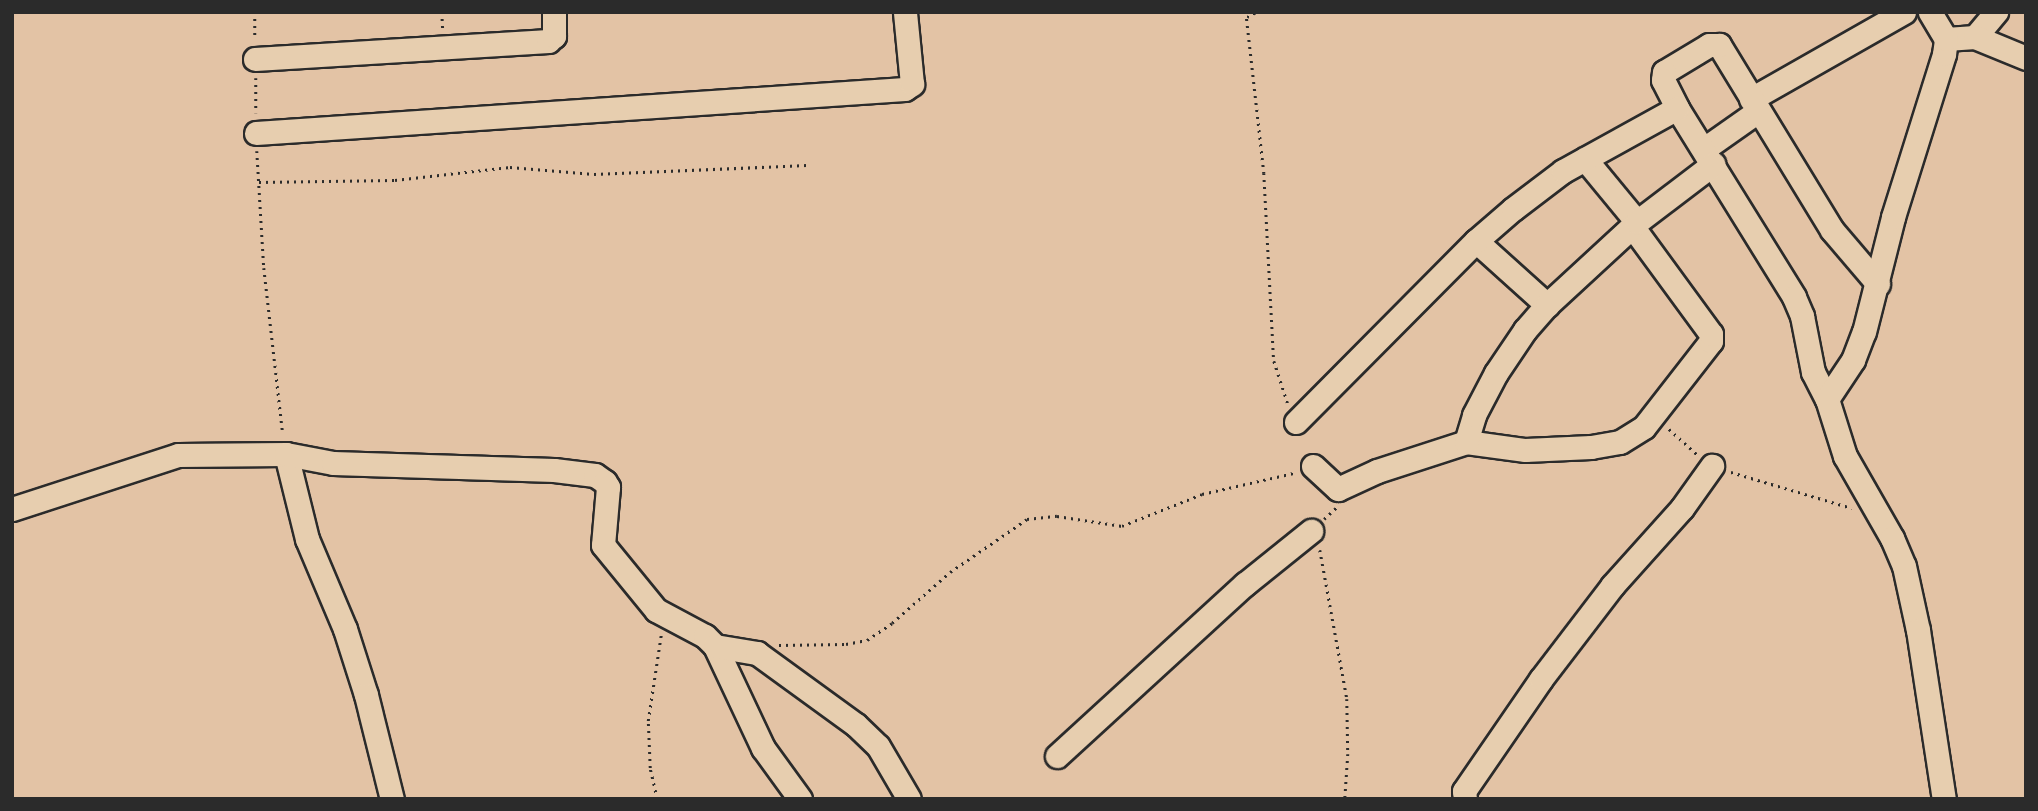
<!DOCTYPE html>
<html>
<head>
<meta charset="utf-8">
<style>
  body { margin:0 }
  #map { position:relative; width:2038px; height:811px; overflow:hidden; background:#e3c3a5; font-family:Pangolin,sans-serif }
  div>[style] { position:absolute }
  .path>* { height:2.5px; margin-top:-1.25px; transform-origin:0; background:repeating-linear-gradient(90deg,#2b2b2b 0 2px,transparent 0 7px) }
  .roads { filter:drop-shadow(2px 0 #2b2b2b) drop-shadow(-2px 0 #2b2b2b) drop-shadow(0 2px #2b2b2b) drop-shadow(0 -2px #2b2b2b) }
  .minor>* { height:23px; margin:-11.5px; padding:0 11.5px; transform-origin:11.5px; border-radius:11.5px; background:#e7ceaf }
  span { translate:-50% -50%; white-space:nowrap; text-align:center; line-height:1.15; -webkit-text-stroke:7px #e7ceaf; paint-order:stroke }
  .frame { position:absolute; inset:0; border:14px solid #2b2b2b; pointer-events:none }
</style>
</head>
<body>
<div id="map">
  <div class="path">
    <i style="left:255px;top:12px;width:27px;rotate:90deg"></i>
    <i style="left:442px;top:12px;width:18px;rotate:87deg"></i>
    <i style="left:1246px;top:12px;width:162px;rotate:83.6deg"></i>
    <i style="left:1264px;top:173px;width:188px;rotate:87deg"></i>
    <i style="left:1274px;top:361px;width:45px;rotate:72deg"></i>
    <i style="left:1247px;top:17px;width:10px;rotate:-29deg"></i>
    <i style="left:256px;top:78px;width:35px;rotate:90deg"></i>
    <i style="left:257px;top:151px;width:117px;rotate:86.6deg"></i>
    <i style="left:264px;top:268px;width:167px;rotate:83.5deg"></i>
    <i style="left:259px;top:182px;width:136px;rotate:-0.8deg"></i>
    <i style="left:395px;top:180px;width:116px;rotate:-6.4deg"></i>
    <i style="left:510px;top:167px;width:84px;rotate:4.8deg"></i>
    <i style="left:594px;top:174px;width:213px;rotate:-2.4deg"></i>
    <i style="left:1669px;top:429px;width:39px;rotate:42deg"></i>
    <i style="left:1731px;top:472px;width:126px;rotate:16.6deg"></i>
    <i style="left:1324px;top:519px;width:18px;rotate:-43deg"></i>
    <i style="left:1320px;top:550px;width:151px;rotate:79.7deg"></i>
    <i style="left:1347px;top:699px;width:55px;rotate:89deg"></i>
    <i style="left:1348px;top:754px;width:45px;rotate:93.8deg"></i>
    <i style="left:779px;top:645px;width:67px;rotate:-0.9deg"></i>
    <i style="left:846px;top:644px;width:21px;rotate:-11deg"></i>
    <i style="left:867px;top:640px;width:30px;rotate:-34deg"></i>
    <i style="left:892px;top:623px;width:77px;rotate:-41.3deg"></i>
    <i style="left:950px;top:572px;width:93px;rotate:-34.5deg"></i>
    <i style="left:1027px;top:519px;width:30px;rotate:-6deg"></i>
    <i style="left:1057px;top:516px;width:66px;rotate:8.7deg"></i>
    <i style="left:1122px;top:526px;width:86px;rotate:-21.8deg"></i>
    <i style="left:1202px;top:494px;width:94px;rotate:-12.9deg"></i>
    <i style="left:657px;top:799px;width:32px;rotate:-103deg"></i>
    <i style="left:650px;top:768px;width:47px;rotate:-92.4deg"></i>
    <i style="left:648px;top:721px;width:87px;rotate:-81.4deg"></i>
  </div>
  <div class="roads">
    <div class="minor">
      <i style="left:1975px;top:37px;width:33px;rotate:-50deg"></i>
      <i style="left:1946px;top:39px;width:29px;rotate:-4deg"></i>
      <i style="left:1975px;top:37px;width:55px;rotate:22.4deg"></i>
      <i style="left:255px;top:59px;width:294px;rotate:-3.5deg"></i>
      <i style="left:548px;top:41px;width:8px;rotate:-40deg"></i>
      <i style="left:554px;top:36px;width:24px;rotate:-90deg"></i>
      <i style="left:1751px;top:99px;width:176px;rotate:-29.6deg"></i>
      <i style="left:256px;top:133px;width:650px;rotate:-3.88deg"></i>
      <i style="left:905px;top:89px;width:9px;rotate:-36deg"></i>
      <i style="left:912px;top:84px;width:72px;rotate:-95.6deg"></i>
      <i style="left:1704px;top:149px;width:66px;rotate:-35.1deg"></i>
      <i style="left:1585px;top:159px;width:82px;rotate:50.5deg"></i>
      <i style="left:1476px;top:241px;width:96px;rotate:42deg"></i>
      <i style="left:1878px;top:284px;width:71px;rotate:-130.4deg"></i>
      <i style="left:1832px;top:230px;width:217px;rotate:-121.4deg"></i>
      <i style="left:1719px;top:45px;width:10px;rotate:180deg"></i>
      <i style="left:1709px;top:45px;width:52px;rotate:149deg"></i>
      <i style="left:1664px;top:72px;width:8px;rotate:97deg"></i>
      <i style="left:1663px;top:80px;width:31px;rotate:63deg"></i>
      <i style="left:1677px;top:108px;width:222px;rotate:58.2deg"></i>
      <i style="left:1794px;top:297px;width:21px;rotate:67deg"></i>
      <i style="left:1802px;top:316px;width:57px;rotate:78.9deg"></i>
      <i style="left:1813px;top:372px;width:30px;rotate:63deg"></i>
      <i style="left:1827px;top:399px;width:60px;rotate:72.5deg"></i>
      <i style="left:1845px;top:456px;width:95px;rotate:60.2deg"></i>
      <i style="left:1892px;top:538px;width:30px;rotate:67deg"></i>
      <i style="left:1904px;top:566px;width:66px;rotate:77.7deg"></i>
      <i style="left:1918px;top:630px;width:171px;rotate:81.3deg"></i>
      <i style="left:1827px;top:399px;width:47px;rotate:-56.3deg"></i>
      <i style="left:1853px;top:360px;width:30px;rotate:-69deg"></i>
      <i style="left:1864px;top:332px;width:119px;rotate:-75.8deg"></i>
      <i style="left:1893px;top:217px;width:171px;rotate:-72.6deg"></i>
      <i style="left:1944px;top:54px;width:15px;rotate:-82deg"></i>
      <i style="left:1946px;top:39px;width:31px;rotate:-121deg"></i>
      <i style="left:1296px;top:422px;width:255px;rotate:-45.2deg"></i>
      <i style="left:1476px;top:241px;width:49px;rotate:-40.9deg"></i>
      <i style="left:1513px;top:209px;width:63px;rotate:-37.2deg"></i>
      <i style="left:1563px;top:171px;width:130px;rotate:-28.9deg"></i>
      <i style="left:1466px;top:442px;width:60px;rotate:7.7deg"></i>
      <i style="left:1525px;top:450px;width:66px;rotate:-2.6deg"></i>
      <i style="left:1591px;top:447px;width:29px;rotate:-10deg"></i>
      <i style="left:1620px;top:442px;width:28px;rotate:-32deg"></i>
      <i style="left:1644px;top:427px;width:109px;rotate:-52.1deg"></i>
      <i style="left:1711px;top:341px;width:7px;rotate:-90deg"></i>
      <i style="left:1711px;top:334px;width:134px;rotate:-126.2deg"></i>
      <i style="left:286px;top:454px;width:88px;rotate:76.1deg"></i>
      <i style="left:307px;top:539px;width:98px;rotate:67.1deg"></i>
      <i style="left:345px;top:629px;width:69px;rotate:72.3deg"></i>
      <i style="left:366px;top:695px;width:107px;rotate:76deg"></i>
      <i style="left:1313px;top:466px;width:34px;rotate:43deg"></i>
      <i style="left:1338px;top:489px;width:43px;rotate:-24.8deg"></i>
      <i style="left:1377px;top:471px;width:94px;rotate:-18deg"></i>
      <i style="left:1466px;top:442px;width:28px;rotate:-73deg"></i>
      <i style="left:1474px;top:415px;width:47px;rotate:-62.4deg"></i>
      <i style="left:1496px;top:373px;width:52px;rotate:-56deg"></i>
      <i style="left:1525px;top:330px;width:33px;rotate:-49deg"></i>
      <i style="left:1547px;top:305px;width:122px;rotate:-42.7deg"></i>
      <i style="left:1637px;top:222px;width:96px;rotate:-37.3deg"></i>
      <i style="left:12px;top:509px;width:175px;rotate:-18deg"></i>
      <i style="left:178px;top:455px;width:108px;rotate:-0.5deg"></i>
      <i style="left:286px;top:454px;width:48px;rotate:10.8deg"></i>
      <i style="left:333px;top:463px;width:221px;rotate:1.8deg"></i>
      <i style="left:554px;top:470px;width:41px;rotate:7deg"></i>
      <i style="left:595px;top:475px;width:12px;rotate:35deg"></i>
      <i style="left:605px;top:482px;width:6px;rotate:59deg"></i>
      <i style="left:608px;top:487px;width:58px;rotate:94.9deg"></i>
      <i style="left:603px;top:545px;width:84px;rotate:50.8deg"></i>
      <i style="left:656px;top:610px;width:55px;rotate:28deg"></i>
      <i style="left:705px;top:636px;width:14px;rotate:45deg"></i>
      <i style="left:715px;top:646px;width:113px;rotate:64.8deg"></i>
      <i style="left:763px;top:748px;width:63px;rotate:54deg"></i>
      <i style="left:715px;top:646px;width:43px;rotate:9.5deg"></i>
      <i style="left:757px;top:653px;width:122px;rotate:36deg"></i>
      <i style="left:856px;top:725px;width:30px;rotate:44deg"></i>
      <i style="left:878px;top:746px;width:61px;rotate:59.7deg"></i>
      <i style="left:1057px;top:756px;width:255px;rotate:-42.5deg"></i>
      <i style="left:1245px;top:584px;width:85px;rotate:-38.8deg"></i>
      <i style="left:1465px;top:799px;width:8px;rotate:-97deg"></i>
      <i style="left:1464px;top:791px;width:136px;rotate:-55.5deg"></i>
      <i style="left:1541px;top:679px;width:117px;rotate:-52.6deg"></i>
      <i style="left:1612px;top:586px;width:105px;rotate:-48.1deg"></i>
      <i style="left:1682px;top:508px;width:52px;rotate:-54.5deg"></i>
    </div>
  </div>
  <div class="frame"></div>
</div>
</body>
</html>
